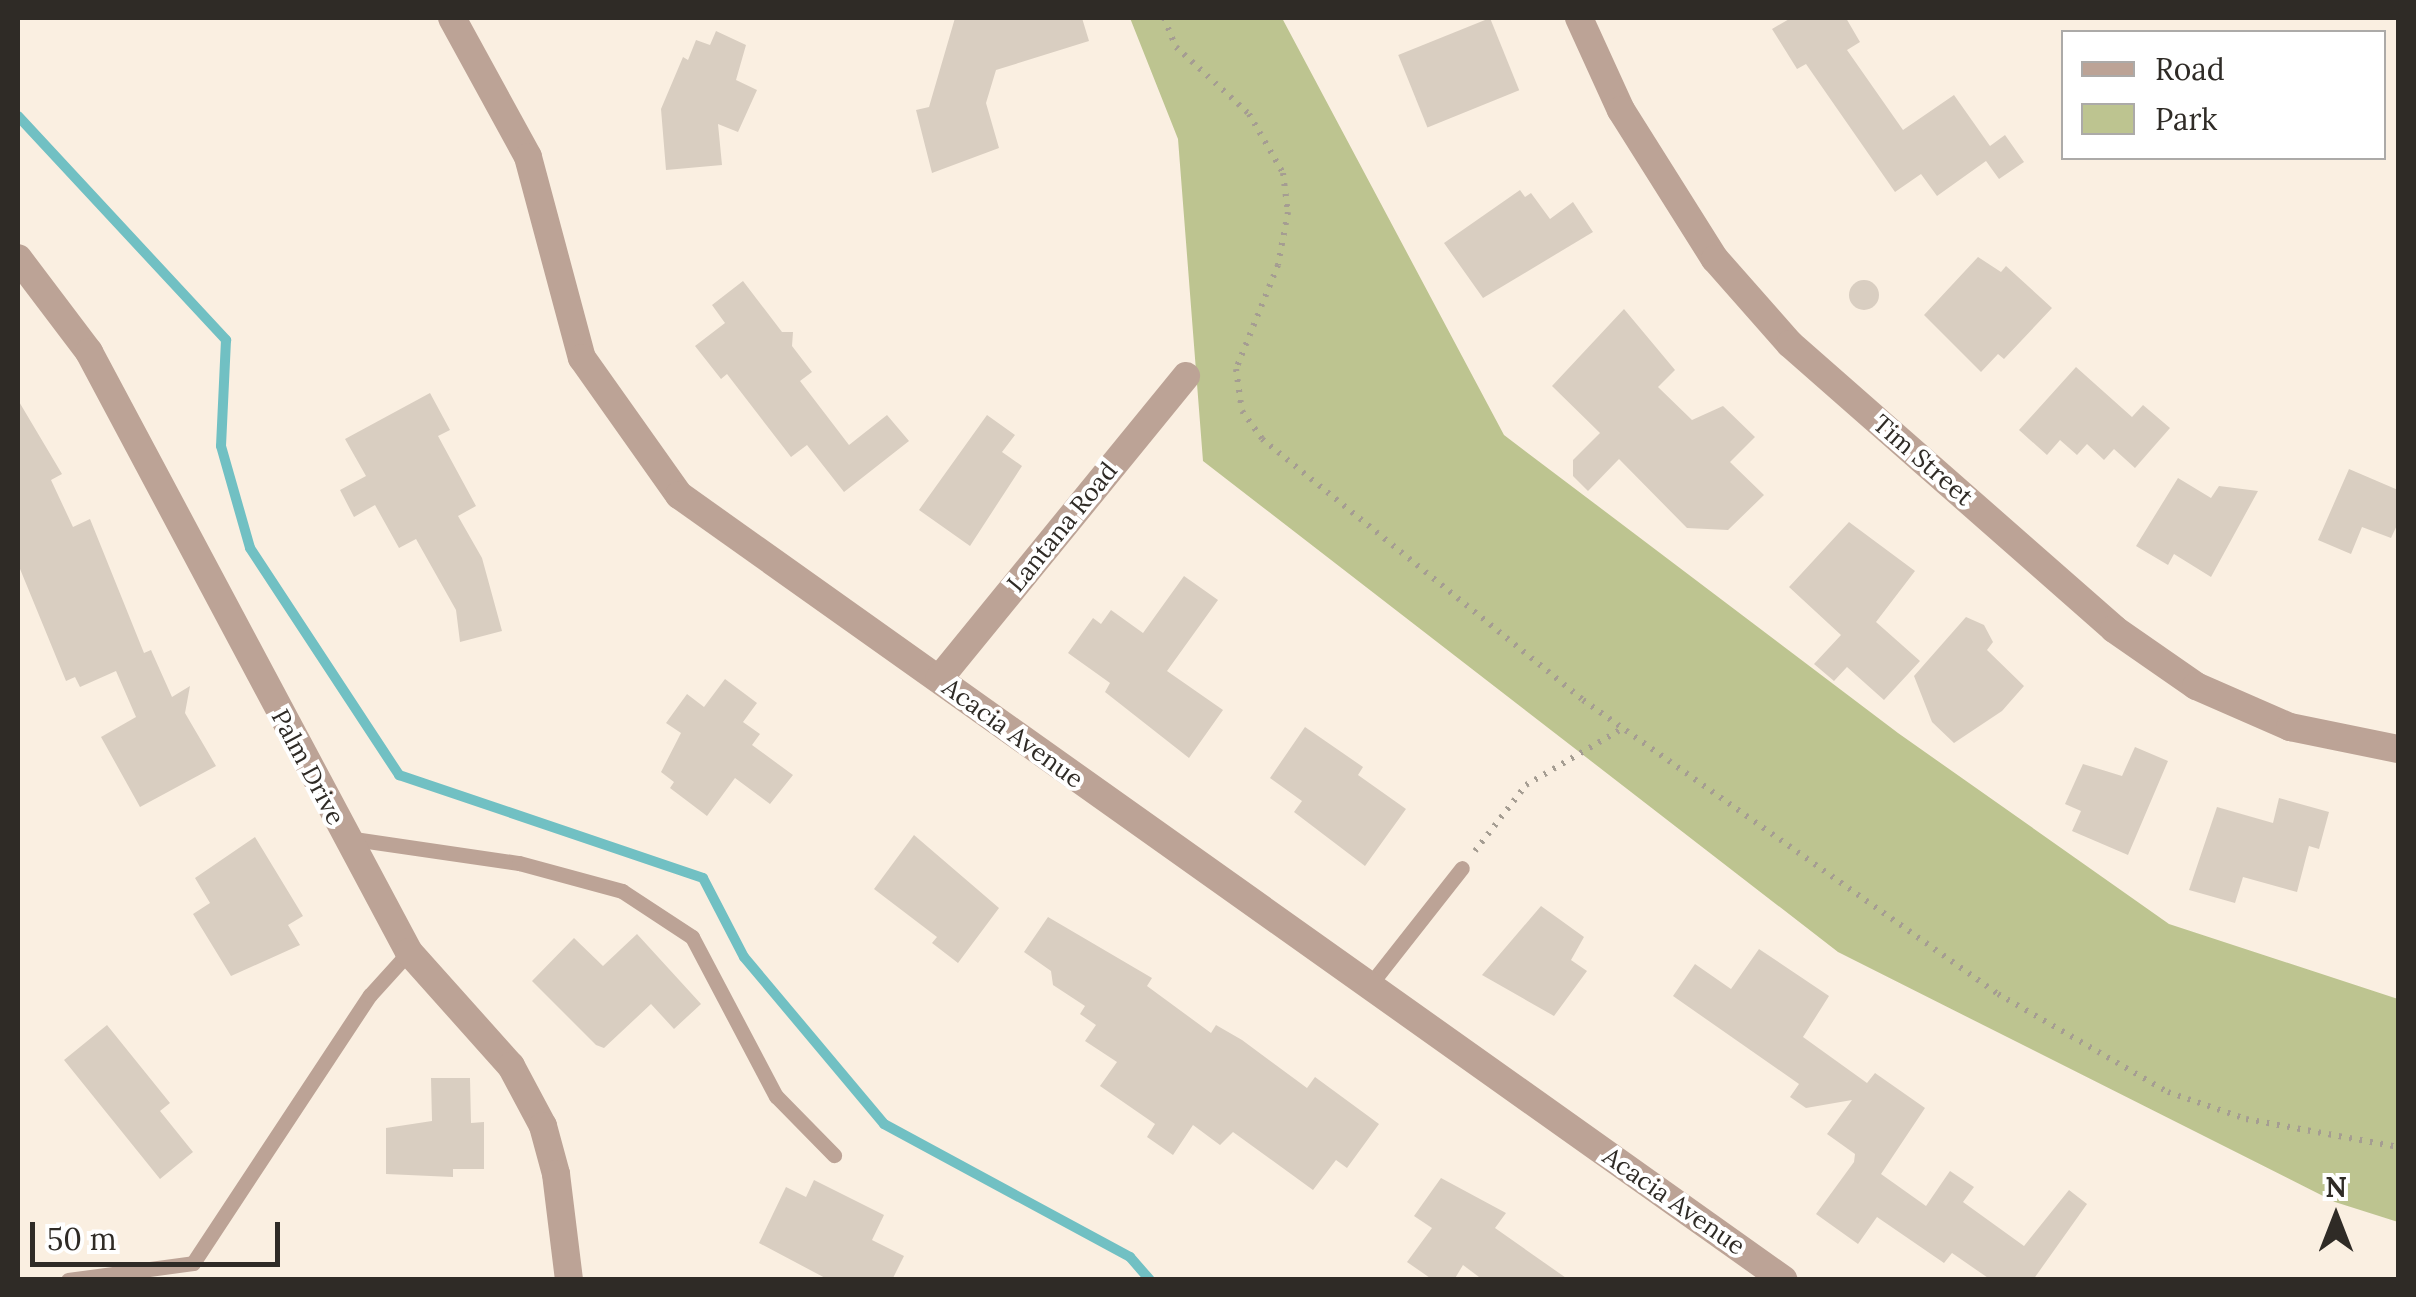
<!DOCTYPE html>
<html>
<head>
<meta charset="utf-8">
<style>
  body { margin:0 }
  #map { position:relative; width:2416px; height:1297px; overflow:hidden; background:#faefe1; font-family:Lora,serif }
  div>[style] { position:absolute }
  .green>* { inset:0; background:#bdc490 }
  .stream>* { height:10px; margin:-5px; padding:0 5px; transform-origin:5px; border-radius:5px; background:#71c0c3 }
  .building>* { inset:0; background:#d9cec1; transform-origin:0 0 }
  .round { border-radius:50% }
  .path>* { height:6px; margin-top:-3px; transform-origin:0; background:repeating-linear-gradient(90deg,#a59d92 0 2.5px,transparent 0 10.5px) }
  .service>* { height:15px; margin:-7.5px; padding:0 7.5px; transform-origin:7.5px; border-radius:7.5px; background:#bca396 }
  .minor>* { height:28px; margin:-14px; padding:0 14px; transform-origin:14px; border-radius:14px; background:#bca396 }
  .tertiary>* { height:28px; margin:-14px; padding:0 14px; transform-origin:14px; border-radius:14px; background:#bca396 }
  span { translate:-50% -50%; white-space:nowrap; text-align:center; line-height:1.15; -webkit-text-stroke:8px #fff; paint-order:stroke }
  .street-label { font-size:25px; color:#2f2b26 }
  .frame { position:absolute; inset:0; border:20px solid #2f2b26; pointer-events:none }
  .legend { position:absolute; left:2061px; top:30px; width:325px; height:130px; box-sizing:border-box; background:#fff; border:2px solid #acaaa8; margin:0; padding:12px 18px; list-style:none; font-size:30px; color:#2f2b26 }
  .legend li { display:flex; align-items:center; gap:20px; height:50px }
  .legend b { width:50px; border:2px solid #acaaa8 }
  .north { position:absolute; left:2286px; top:1167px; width:100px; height:100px; -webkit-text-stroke:8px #fff; paint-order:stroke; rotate:0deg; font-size:28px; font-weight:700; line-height:40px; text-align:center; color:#2f2b26 }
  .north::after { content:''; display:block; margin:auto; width:35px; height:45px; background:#2f2b26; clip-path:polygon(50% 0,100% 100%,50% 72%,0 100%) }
  .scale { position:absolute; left:30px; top:1222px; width:250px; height:45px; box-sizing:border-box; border:5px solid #2f2b26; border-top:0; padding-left:12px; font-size:30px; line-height:35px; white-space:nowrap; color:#2f2b26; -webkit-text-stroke:8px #fff; paint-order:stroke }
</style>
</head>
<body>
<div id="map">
  <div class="green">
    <i style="clip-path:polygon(1130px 18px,1282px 18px,1504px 435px,1898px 733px,2169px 924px,2398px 999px,2398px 1222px,2335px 1202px,1838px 952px,1203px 461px,1178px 139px)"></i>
  </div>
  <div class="stream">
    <i style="left:18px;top:116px;width:306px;rotate:47.1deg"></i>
    <i style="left:226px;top:340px;width:106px;rotate:92.7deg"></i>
    <i style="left:221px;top:446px;width:106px;rotate:74.1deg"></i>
    <i style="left:250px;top:548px;width:272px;rotate:56.7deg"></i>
    <i style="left:399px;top:775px;width:321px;rotate:18.7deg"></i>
    <i style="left:703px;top:878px;width:89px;rotate:62.6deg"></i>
    <i style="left:744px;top:957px;width:218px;rotate:50deg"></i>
    <i style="left:884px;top:1124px;width:280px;rotate:28.4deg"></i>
    <i style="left:1130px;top:1257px;width:30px;rotate:49deg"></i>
  </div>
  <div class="building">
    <i style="clip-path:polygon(955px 18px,1082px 18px,1089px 41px,996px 70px,986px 103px,999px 148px,932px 173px,916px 110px,929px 107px)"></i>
    <i style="left:1490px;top:18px;width:78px;height:99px;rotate:68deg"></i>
    <i style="clip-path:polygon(1791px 18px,1846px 18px,1860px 42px,1847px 50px,1903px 130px,1954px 95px,1990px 146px,2005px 135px,2024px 162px,1999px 179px,1986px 161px,1937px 196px,1921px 174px,1895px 192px,1806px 64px,1797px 69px,1772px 29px)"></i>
    <i style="clip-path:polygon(716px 31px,746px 45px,736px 80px,757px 90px,738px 132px,718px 124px,722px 165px,666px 170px,661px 109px,683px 57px,688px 60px,696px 40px,710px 45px)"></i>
    <i style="clip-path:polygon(1520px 190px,1525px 197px,1531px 193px,1550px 219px,1573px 202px,1593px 232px,1483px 298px,1444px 243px)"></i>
    <i style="clip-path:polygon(1978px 257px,2001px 272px,2006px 266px,2052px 308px,2004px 359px,1998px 354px,1981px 372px,1924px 315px)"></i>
    <i class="round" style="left:1849px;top:280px;width:30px;height:30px"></i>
    <i style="clip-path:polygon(743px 281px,782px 332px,793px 332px,792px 346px,812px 372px,800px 381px,849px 445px,887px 415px,909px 441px,844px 492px,807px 445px,791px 457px,727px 374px,721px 379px,695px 346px,725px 323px,712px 305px)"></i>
    <i style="clip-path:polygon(1624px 309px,1675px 370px,1658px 387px,1692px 420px,1723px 406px,1755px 437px,1730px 462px,1764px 495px,1728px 530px,1687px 528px,1619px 459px,1588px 491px,1573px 476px,1573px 460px,1600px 433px,1552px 386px)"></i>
    <i style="clip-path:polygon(2076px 367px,2132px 417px,2143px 405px,2170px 428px,2135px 468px,2114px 449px,2104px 460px,2087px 444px,2077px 455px,2060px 440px,2047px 455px,2019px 430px)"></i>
    <i style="clip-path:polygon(430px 393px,450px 430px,438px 436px,476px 506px,458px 516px,482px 558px,502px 631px,460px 642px,456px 610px,416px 539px,399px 548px,375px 505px,354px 517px,340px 490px,366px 476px,345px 439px)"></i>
    <i style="clip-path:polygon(18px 400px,62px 474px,51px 480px,73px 527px,90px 519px,144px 653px,151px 650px,172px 697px,190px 686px,185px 713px,216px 766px,140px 807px,101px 737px,136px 717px,116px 671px,80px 687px,75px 677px,66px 681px,18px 564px)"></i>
    <i style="clip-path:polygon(987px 415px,1015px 435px,1002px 452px,1022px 466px,970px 546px,919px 510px)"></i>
    <i style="clip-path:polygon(2349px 469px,2398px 490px,2398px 523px,2391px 538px,2362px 527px,2351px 554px,2318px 540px)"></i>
    <i style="clip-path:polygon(2178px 478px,2211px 498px,2219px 486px,2258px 491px,2211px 577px,2174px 554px,2168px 565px,2136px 546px)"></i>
    <i style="clip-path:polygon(1849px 522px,1915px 571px,1876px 622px,1920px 661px,1884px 700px,1847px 667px,1834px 681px,1814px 664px,1841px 635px,1789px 587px)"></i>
    <i style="clip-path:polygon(1184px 576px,1218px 600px,1167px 671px,1223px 710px,1189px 758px,1105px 692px,1110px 683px,1068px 653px,1093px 618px,1101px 624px,1111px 610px,1143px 633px)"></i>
    <i style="clip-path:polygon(1966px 617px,1984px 625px,1993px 642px,1987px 650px,2024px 686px,2002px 711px,1954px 743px,1932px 722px,1914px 676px)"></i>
    <i style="clip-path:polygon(725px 679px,757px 703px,743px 722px,760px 734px,752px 745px,793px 775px,770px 804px,735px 778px,707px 816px,670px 788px,674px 782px,661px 772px,681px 733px,666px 723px,687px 694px,704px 707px)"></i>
    <i style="clip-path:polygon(1305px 727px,1363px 767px,1358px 775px,1406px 809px,1365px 866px,1294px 812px,1302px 801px,1270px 778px)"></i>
    <i style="clip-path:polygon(2135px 747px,2168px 761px,2128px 855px,2072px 831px,2081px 811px,2065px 804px,2083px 764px,2122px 776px)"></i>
    <i style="clip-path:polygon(2279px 798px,2329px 812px,2319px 849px,2309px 846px,2297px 892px,2243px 877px,2235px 903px,2189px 890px,2217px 807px,2273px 823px)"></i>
    <i style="clip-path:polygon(914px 835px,999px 908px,958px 963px,932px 943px,937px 937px,874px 889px)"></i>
    <i style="clip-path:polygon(255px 837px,303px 916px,288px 925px,300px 945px,231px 976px,193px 914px,210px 903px,195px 878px)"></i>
    <i style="clip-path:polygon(1541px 906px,1584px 937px,1571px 960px,1587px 971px,1554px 1016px,1482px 975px)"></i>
    <i style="clip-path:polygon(1048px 917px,1152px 978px,1147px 986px,1211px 1033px,1216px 1025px,1242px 1040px,1307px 1088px,1315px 1077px,1379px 1124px,1347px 1168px,1336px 1160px,1313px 1190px,1233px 1132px,1220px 1145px,1193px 1125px,1173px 1155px,1147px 1137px,1155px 1124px,1100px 1086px,1117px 1062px,1085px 1041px,1096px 1025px,1080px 1014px,1085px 1006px,1053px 985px,1051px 971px,1024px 952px)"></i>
    <i style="clip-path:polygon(637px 934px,701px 1004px,674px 1029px,651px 1004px,604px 1048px,596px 1045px,532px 981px,574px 938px,603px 966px)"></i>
    <i style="clip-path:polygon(1759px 949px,1829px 996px,1803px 1037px,1867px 1083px,1875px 1073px,1925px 1108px,1881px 1174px,1926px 1206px,1950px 1171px,1974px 1187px,1963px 1202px,2024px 1246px,2069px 1190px,2087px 1204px,2033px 1280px,1991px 1280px,1952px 1253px,1944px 1263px,1877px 1217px,1858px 1244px,1816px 1214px,1854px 1162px,1855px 1154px,1827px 1134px,1852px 1100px,1806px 1108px,1790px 1097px,1799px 1084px,1673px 996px,1695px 964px,1731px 989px)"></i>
    <i style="clip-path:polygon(107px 1025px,170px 1103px,160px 1111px,193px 1152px,160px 1179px,64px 1060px)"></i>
    <i style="clip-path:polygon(431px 1078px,470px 1078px,471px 1123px,484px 1122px,484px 1169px,453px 1169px,453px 1177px,386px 1174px,386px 1128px,432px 1121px)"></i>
    <i style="clip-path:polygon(1441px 1178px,1506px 1213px,1495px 1228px,1569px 1280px,1483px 1280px,1463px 1265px,1454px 1280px,1433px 1280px,1407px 1262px,1432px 1228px,1414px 1216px)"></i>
    <i style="clip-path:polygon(814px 1180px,884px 1215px,872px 1240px,904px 1256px,892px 1280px,829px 1280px,759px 1243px,786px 1187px,806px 1197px)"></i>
  </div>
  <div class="path">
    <i style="left:1164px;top:18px;width:31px;rotate:68deg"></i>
    <i style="left:1176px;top:47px;width:99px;rotate:42.5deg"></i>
    <i style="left:1249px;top:114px;width:68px;rotate:60deg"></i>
    <i style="left:1283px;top:173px;width:39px;rotate:83deg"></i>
    <i style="left:1288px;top:212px;width:54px;rotate:100.7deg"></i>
    <i style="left:1278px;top:265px;width:112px;rotate:112deg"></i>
    <i style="left:1236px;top:369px;width:42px;rotate:81.9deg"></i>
    <i style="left:1242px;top:411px;width:34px;rotate:54deg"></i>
    <i style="left:1262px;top:439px;width:414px;rotate:39.1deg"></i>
    <i style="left:1583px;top:700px;width:509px;rotate:35.32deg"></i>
    <i style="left:1998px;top:994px;width:196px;rotate:30deg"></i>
    <i style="left:2168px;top:1092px;width:83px;rotate:19.1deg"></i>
    <i style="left:2246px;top:1119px;width:155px;rotate:10.4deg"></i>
    <i style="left:1475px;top:851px;width:83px;rotate:-52.3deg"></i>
    <i style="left:1526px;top:785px;width:113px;rotate:-30.4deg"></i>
  </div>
  <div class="service">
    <i style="left:347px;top:838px;width:174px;rotate:8.3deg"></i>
    <i style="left:519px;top:863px;width:107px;rotate:15.2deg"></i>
    <i style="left:622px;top:891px;width:84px;rotate:33.3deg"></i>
    <i style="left:692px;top:937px;width:180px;rotate:62.2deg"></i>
    <i style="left:776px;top:1096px;width:83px;rotate:45.5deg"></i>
    <i style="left:1369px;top:986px;width:150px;rotate:-51.8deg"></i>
    <i style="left:68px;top:1280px;width:126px;rotate:-7.7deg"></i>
    <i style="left:193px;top:1263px;width:321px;rotate:-56.6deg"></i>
    <i style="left:370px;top:995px;width:58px;rotate:-47.8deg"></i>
  </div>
  <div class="minor">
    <i style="left:452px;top:18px;width:158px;rotate:61.3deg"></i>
    <i style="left:528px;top:157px;width:208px;rotate:75deg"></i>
    <i style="left:582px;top:358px;width:168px;rotate:54.7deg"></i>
    <i style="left:679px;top:495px;width:1355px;rotate:35.39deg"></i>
    <i style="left:18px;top:258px;width:118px;rotate:52.9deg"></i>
    <i style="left:89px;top:352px;width:680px;rotate:61.93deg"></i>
    <i style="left:409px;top:952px;width:153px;rotate:48.2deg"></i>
    <i style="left:511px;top:1066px;width:68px;rotate:61.9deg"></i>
    <i style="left:543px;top:1126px;width:50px;rotate:74.8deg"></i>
    <i style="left:556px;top:1174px;width:107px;rotate:83deg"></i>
    <i style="left:939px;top:679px;width:391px;rotate:-50.8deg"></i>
  </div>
  <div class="tertiary">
    <i style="left:1579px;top:18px;width:101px;rotate:65.5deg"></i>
    <i style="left:1621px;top:110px;width:176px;rotate:57.8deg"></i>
    <i style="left:1715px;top:259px;width:113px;rotate:48.6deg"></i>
    <i style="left:1790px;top:344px;width:432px;rotate:41.3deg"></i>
    <i style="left:2114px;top:629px;width:100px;rotate:34.8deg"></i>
    <i style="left:2196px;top:686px;width:103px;rotate:23.6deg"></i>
    <i style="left:2290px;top:727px;width:110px;rotate:11.5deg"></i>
  </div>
  <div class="street-label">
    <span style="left:1923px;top:460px;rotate:41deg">Tim Street</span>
    <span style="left:1062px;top:527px;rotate:-51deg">Lantana Road</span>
    <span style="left:1013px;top:733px;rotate:36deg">Acacia Avenue</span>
    <span style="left:308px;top:767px;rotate:62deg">Palm Drive</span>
    <span style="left:1674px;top:1201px;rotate:35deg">Acacia Avenue</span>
  </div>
  <div class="frame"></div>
  <ul class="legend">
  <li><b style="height:12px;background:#bca396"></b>Road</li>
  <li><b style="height:28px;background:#bdc490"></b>Park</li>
  </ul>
  <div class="north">N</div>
  <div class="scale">50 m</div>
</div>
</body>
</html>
